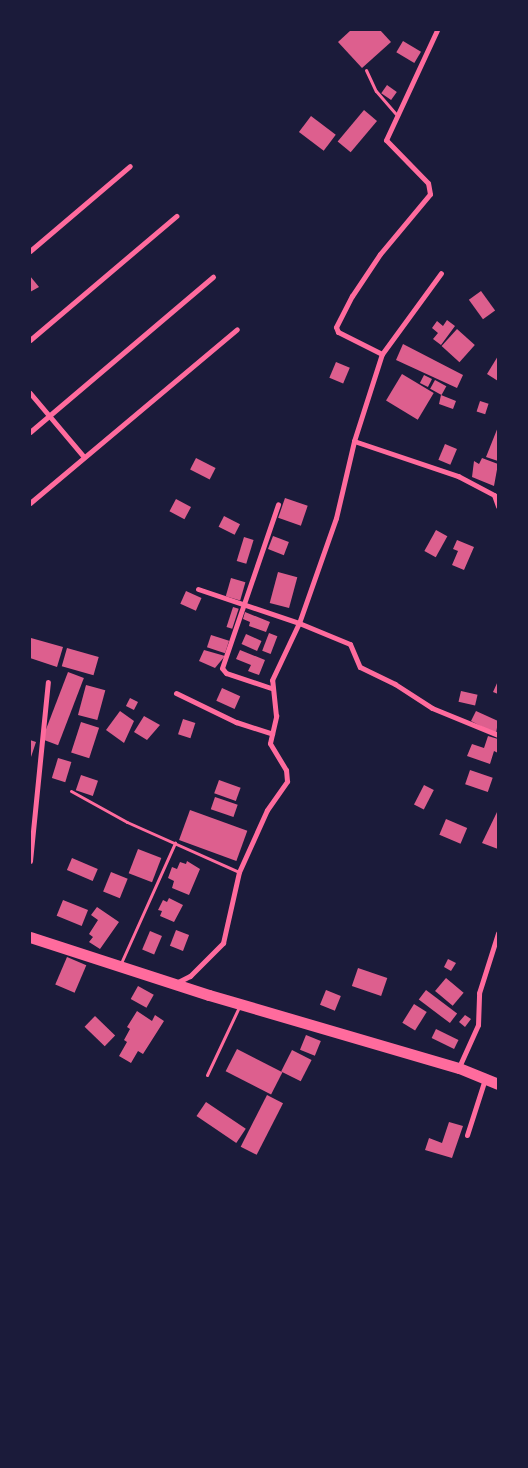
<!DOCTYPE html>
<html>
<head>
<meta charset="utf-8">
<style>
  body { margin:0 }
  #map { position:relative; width:528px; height:1468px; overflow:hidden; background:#1b1b3a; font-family:"Roboto Condensed",sans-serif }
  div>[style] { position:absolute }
  .building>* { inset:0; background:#dd5f8e; transform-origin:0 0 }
  .service>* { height:3px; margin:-1.5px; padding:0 1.5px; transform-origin:1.5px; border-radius:1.5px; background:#ff6b9d }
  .minor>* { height:5px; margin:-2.5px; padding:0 2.5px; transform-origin:2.5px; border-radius:2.5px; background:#ff6b9d }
  .primary>* { height:11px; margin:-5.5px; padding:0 5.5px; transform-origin:5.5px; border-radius:5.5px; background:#ff6b9d }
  span { translate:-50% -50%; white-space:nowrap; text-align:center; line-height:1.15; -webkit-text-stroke:4px #1b1b3a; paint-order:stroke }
  .frame { position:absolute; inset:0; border:31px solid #1b1b3a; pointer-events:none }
</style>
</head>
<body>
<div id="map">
  <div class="building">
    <i style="clip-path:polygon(351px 30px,380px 30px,391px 42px,362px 68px,338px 42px)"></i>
    <i style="left:403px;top:41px;width:21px;height:13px;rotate:31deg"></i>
    <i style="left:387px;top:85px;width:12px;height:10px;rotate:35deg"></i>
    <i style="left:364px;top:110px;width:17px;height:41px;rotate:40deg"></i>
    <i style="left:311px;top:116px;width:31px;height:20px;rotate:37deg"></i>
    <i style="clip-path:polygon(30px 276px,39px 287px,30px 292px)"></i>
    <i style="left:481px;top:291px;width:24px;height:15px;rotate:54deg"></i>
    <i style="clip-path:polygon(447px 320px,455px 326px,441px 345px,433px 339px,438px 333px,432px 328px,437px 321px,443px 326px)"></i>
    <i style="left:457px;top:329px;width:24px;height:23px;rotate:42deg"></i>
    <i style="clip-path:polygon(403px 344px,463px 375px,457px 388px,396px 360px)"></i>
    <i style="clip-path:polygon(498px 356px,498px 381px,487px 374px)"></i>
    <i style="left:336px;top:362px;width:15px;height:17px;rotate:23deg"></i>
    <i style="left:402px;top:374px;width:37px;height:31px;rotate:31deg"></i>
    <i style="left:424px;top:375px;width:9px;height:9px;rotate:27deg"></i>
    <i style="left:435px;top:380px;width:13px;height:10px;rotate:29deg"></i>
    <i style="clip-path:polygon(441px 395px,456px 401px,453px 409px,439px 404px)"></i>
    <i style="left:480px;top:401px;width:9px;height:11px;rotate:18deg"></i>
    <i style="clip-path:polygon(498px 427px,498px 461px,486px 457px)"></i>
    <i style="left:445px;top:444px;width:13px;height:17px;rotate:23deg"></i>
    <i style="left:196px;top:458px;width:22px;height:13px;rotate:27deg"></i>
    <i style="clip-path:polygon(482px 458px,498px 464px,494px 486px,472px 477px,474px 461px,479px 464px)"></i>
    <i style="left:285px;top:498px;width:24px;height:21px;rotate:19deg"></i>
    <i style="left:176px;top:499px;width:17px;height:14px;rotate:28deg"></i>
    <i style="left:224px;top:516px;width:18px;height:12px;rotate:27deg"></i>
    <i style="left:436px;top:530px;width:13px;height:24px;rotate:29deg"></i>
    <i style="left:273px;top:536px;width:17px;height:14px;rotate:21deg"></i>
    <i style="left:244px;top:537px;width:10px;height:25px;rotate:17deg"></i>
    <i style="clip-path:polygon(457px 540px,474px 547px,464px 570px,452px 565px,458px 551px,453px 549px)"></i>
    <i style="left:278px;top:572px;width:20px;height:32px;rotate:15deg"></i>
    <i style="left:231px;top:578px;width:15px;height:19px;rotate:16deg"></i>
    <i style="left:186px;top:591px;width:17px;height:14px;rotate:24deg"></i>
    <i style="left:233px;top:607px;width:6px;height:21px;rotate:18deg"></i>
    <i style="clip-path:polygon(245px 612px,270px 622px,266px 632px,249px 626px,250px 622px,243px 619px)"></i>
    <i style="left:269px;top:633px;width:9px;height:19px;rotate:21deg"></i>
    <i style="left:246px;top:634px;width:17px;height:11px;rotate:24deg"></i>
    <i style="left:211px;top:635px;width:19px;height:13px;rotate:18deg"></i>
    <i style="clip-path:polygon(31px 638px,63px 647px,57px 667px,30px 658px)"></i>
    <i style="left:67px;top:648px;width:33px;height:19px;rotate:16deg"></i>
    <i style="clip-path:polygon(204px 650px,225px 656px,215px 668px,199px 661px)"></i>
    <i style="clip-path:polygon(240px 650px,265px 660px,259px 675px,248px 671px,251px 665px,236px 659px)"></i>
    <i style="left:68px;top:672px;width:17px;height:72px;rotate:21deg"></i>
    <i style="clip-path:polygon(498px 681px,498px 694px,493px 692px)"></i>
    <i style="left:86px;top:685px;width:20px;height:31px;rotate:15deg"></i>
    <i style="left:222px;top:688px;width:20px;height:14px;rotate:24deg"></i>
    <i style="left:461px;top:691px;width:17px;height:11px;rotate:13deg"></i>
    <i style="left:130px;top:698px;width:9px;height:9px;rotate:27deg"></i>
    <i style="clip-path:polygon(120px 711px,134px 721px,124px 743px,106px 730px)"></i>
    <i style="clip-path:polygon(476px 711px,498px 721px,496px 734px,471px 721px)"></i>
    <i style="clip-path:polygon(144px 716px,160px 725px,147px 740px,134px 732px)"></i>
    <i style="left:183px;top:719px;width:13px;height:16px;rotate:18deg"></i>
    <i style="left:81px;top:722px;width:19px;height:32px;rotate:18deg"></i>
    <i style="clip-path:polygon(488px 736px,498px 739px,498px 753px,494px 751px,490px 764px,467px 756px,472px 744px,484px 748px)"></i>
    <i style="clip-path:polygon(30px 740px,36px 742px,30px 760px)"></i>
    <i style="left:58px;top:758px;width:14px;height:21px;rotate:17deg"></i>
    <i style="left:470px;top:770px;width:24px;height:15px;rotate:19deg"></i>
    <i style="left:81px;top:775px;width:18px;height:16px;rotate:19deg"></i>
    <i style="left:219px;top:780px;width:23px;height:14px;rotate:20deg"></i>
    <i style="left:424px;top:785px;width:11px;height:22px;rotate:27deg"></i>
    <i style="left:215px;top:797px;width:24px;height:13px;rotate:19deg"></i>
    <i style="left:190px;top:810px;width:61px;height:32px;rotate:20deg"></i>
    <i style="clip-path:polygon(498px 810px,498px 849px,482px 843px)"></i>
    <i style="left:446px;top:819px;width:23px;height:17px;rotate:23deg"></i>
    <i style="left:138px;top:849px;width:25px;height:26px;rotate:21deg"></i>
    <i style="left:72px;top:858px;width:28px;height:13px;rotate:23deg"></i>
    <i style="clip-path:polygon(187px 861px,200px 869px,189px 895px,172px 888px,174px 881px,168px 878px,172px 867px,177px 869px,180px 862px,186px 864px)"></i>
    <i style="left:111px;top:872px;width:18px;height:21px;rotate:22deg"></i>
    <i style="clip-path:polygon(169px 898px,183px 905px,174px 922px,160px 916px,162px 911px,158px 910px,163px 900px,167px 902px)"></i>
    <i style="left:63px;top:900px;width:27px;height:17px;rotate:22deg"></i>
    <i style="clip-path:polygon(97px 907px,119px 922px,100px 949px,89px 942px,93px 937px,89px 934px,98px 920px,91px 915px)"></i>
    <i style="left:176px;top:930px;width:14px;height:17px;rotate:21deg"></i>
    <i style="left:150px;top:931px;width:13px;height:20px;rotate:23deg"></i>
    <i style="left:67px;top:957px;width:21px;height:30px;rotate:23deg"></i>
    <i style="clip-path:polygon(448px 959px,456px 963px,451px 971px,444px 967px)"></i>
    <i style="left:358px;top:968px;width:31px;height:19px;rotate:19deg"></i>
    <i style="left:446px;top:978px;width:23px;height:17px;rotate:40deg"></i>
    <i style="left:138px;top:986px;width:18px;height:15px;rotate:29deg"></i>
    <i style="left:326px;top:990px;width:16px;height:16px;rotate:22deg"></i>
    <i style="left:426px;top:990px;width:39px;height:12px;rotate:37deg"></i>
    <i style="left:414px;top:1004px;width:15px;height:22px;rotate:32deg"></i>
    <i style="clip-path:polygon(137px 1011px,152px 1021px,155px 1015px,164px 1021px,143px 1054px,138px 1051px,131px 1063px,119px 1056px,127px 1042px,124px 1040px,130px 1029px,127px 1027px)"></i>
    <i style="clip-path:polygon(465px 1015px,471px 1019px,465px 1027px,459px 1022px)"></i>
    <i style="left:95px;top:1016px;width:28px;height:15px;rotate:44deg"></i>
    <i style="left:436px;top:1029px;width:25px;height:10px;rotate:26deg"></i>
    <i style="left:306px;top:1035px;width:16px;height:16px;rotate:22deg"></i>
    <i style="left:237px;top:1049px;width:51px;height:25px;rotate:27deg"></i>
    <i style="left:292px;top:1050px;width:22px;height:24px;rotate:27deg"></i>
    <i style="left:267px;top:1095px;width:18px;height:58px;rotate:27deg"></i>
    <i style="left:206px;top:1102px;width:48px;height:17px;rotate:34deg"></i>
    <i style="clip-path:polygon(449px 1122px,463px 1126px,452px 1158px,425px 1150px,429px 1138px,442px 1143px)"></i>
  </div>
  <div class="service">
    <i style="left:366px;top:70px;width:23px;rotate:65deg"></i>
    <i style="left:376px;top:91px;width:30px;rotate:49deg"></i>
    <i style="left:71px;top:791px;width:64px;rotate:29deg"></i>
    <i style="left:127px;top:822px;width:123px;rotate:24.1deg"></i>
    <i style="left:121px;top:963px;width:132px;rotate:-65.8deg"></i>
    <i style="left:207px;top:1075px;width:75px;rotate:-64.8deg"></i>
  </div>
  <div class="minor">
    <i style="left:30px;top:251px;width:131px;rotate:-40.4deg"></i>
    <i style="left:30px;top:340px;width:192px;rotate:-40.3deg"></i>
    <i style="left:382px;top:354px;width:100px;rotate:-53.9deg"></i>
    <i style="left:30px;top:393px;width:82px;rotate:49.9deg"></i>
    <i style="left:30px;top:432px;width:240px;rotate:-40.3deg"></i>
    <i style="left:354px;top:441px;width:91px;rotate:-72.2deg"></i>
    <i style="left:382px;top:354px;width:49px;rotate:-153.4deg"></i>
    <i style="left:338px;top:332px;width:5px;rotate:-112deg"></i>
    <i style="left:336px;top:327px;width:35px;rotate:-63deg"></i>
    <i style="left:352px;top:296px;width:50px;rotate:-56.3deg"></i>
    <i style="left:380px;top:254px;width:78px;rotate:-50.2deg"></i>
    <i style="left:430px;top:194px;width:11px;rotate:-100deg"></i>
    <i style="left:428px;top:183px;width:60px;rotate:-134.3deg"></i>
    <i style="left:386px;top:140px;width:121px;rotate:-65.1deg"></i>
    <i style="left:30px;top:503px;width:270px;rotate:-40deg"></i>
    <i style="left:198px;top:589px;width:107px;rotate:18.6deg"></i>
    <i style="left:299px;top:623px;width:55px;rotate:22.4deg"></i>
    <i style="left:350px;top:644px;width:25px;rotate:67deg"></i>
    <i style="left:360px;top:667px;width:39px;rotate:26deg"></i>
    <i style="left:395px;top:684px;width:44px;rotate:33deg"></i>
    <i style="left:432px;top:708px;width:71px;rotate:22.2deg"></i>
    <i style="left:271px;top:688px;width:47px;rotate:-161.6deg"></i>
    <i style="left:226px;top:673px;width:6px;rotate:-129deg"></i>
    <i style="left:222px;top:668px;width:173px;rotate:-71.1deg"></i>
    <i style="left:176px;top:693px;width:67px;rotate:25.8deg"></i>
    <i style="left:236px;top:722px;width:38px;rotate:18deg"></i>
    <i style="left:30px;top:861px;width:180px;rotate:-84.3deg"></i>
    <i style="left:176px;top:983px;width:16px;rotate:-27deg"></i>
    <i style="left:190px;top:976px;width:47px;rotate:-45deg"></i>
    <i style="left:223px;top:943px;width:73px;rotate:-77.3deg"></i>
    <i style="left:239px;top:872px;width:68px;rotate:-65.7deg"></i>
    <i style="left:267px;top:810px;width:35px;rotate:-55deg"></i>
    <i style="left:287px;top:781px;width:11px;rotate:-95deg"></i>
    <i style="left:286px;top:770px;width:31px;rotate:-121deg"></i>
    <i style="left:270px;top:743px;width:28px;rotate:-77deg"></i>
    <i style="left:276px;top:716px;width:36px;rotate:-96deg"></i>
    <i style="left:272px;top:680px;width:63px;rotate:-64.7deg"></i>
    <i style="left:299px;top:623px;width:111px;rotate:-70.6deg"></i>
    <i style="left:336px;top:518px;width:79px;rotate:-76.8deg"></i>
    <i style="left:354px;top:441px;width:110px;rotate:18.6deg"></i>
    <i style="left:458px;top:476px;width:41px;rotate:27.8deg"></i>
    <i style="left:494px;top:495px;width:12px;rotate:70deg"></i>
    <i style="left:459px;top:1067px;width:46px;rotate:-65.7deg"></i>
    <i style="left:478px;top:1025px;width:32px;rotate:-88deg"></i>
    <i style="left:479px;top:993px;width:63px;rotate:-72.4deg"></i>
    <i style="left:467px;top:1135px;width:59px;rotate:-72.2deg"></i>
  </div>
  <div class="primary">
    <i style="left:30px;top:937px;width:188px;rotate:18deg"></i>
    <i style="left:209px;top:995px;width:260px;rotate:16.3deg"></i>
    <i style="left:459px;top:1068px;width:42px;rotate:22.3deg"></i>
  </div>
  <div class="frame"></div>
</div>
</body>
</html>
